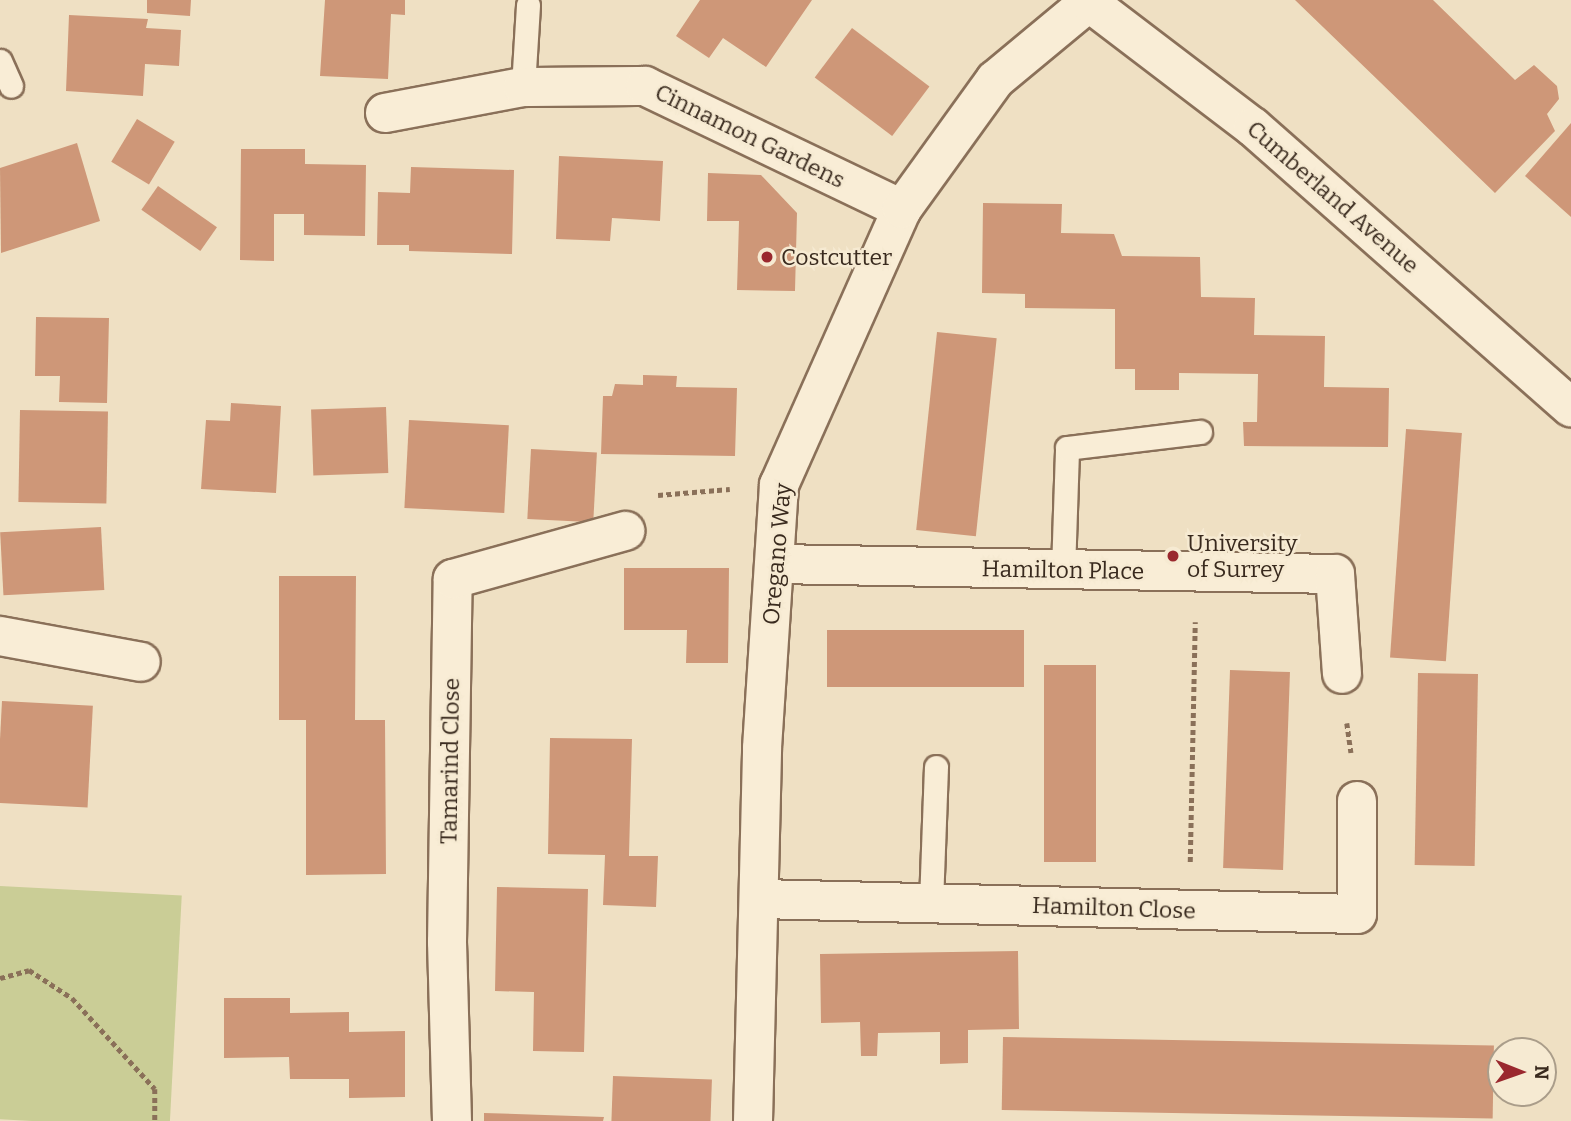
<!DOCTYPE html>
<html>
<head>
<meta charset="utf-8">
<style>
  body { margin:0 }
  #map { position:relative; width:1571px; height:1121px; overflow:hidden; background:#efe0c3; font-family:Bitter,serif }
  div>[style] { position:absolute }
  .green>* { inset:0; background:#cacd96; transform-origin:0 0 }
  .building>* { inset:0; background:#ce9778; transform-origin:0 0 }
  .path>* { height:4.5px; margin-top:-2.25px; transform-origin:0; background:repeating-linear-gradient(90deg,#8a7059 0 5px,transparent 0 8.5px) }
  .roads { filter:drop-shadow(2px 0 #8a7059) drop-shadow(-2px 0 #8a7059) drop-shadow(0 2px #8a7059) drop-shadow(0 -2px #8a7059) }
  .lane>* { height:23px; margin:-11.5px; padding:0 11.5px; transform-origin:11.5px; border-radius:11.5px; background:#f9edd6 }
  .street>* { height:38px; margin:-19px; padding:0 19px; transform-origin:19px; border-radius:19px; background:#f9edd6 }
  .secondary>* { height:38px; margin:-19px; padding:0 19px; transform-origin:19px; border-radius:19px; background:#f9edd6 }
  .dots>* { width:19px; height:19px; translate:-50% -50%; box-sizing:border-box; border:4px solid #f6ead2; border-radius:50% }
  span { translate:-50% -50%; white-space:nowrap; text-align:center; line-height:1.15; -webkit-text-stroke:5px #f6ead2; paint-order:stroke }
  .street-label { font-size:23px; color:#392a1e }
  .poi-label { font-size:23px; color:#392a1e }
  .left { translate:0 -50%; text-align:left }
  .north { position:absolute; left:1487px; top:1037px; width:70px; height:70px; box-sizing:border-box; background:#f6ead2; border:2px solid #aa9d8a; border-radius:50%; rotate:91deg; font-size:19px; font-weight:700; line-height:28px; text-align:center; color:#392a1e }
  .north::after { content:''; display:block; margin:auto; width:24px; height:32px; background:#9a282e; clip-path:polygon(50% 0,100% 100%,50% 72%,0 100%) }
</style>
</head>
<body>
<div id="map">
  <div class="green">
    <i style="left:0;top:886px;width:182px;height:233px;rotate:3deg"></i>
  </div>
  <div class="building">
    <i style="clip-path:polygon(147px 0,191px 0,190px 16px,147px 13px)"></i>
    <i style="clip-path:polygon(325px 0,405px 0,405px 15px,391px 14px,388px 79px,320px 76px)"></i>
    <i style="clip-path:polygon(700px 0,812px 0,766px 67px,723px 38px,709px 58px,676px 36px)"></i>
    <i style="clip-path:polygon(1295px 0,1433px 0,1515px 80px,1534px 65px,1557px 86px,1559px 99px,1547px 114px,1555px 131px,1495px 193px)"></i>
    <i style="clip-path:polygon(69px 15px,148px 19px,146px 28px,181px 30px,179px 66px,145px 64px,143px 96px,66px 91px)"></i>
    <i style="left:852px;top:28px;width:97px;height:62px;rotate:37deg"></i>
    <i style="left:137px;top:119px;width:44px;height:50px;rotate:31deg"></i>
    <i style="clip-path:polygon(1571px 123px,1571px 217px,1525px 176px)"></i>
    <i style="clip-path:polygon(77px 143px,100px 221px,1px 253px,0 168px)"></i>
    <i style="clip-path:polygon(241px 149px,305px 149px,305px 164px,366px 165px,365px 236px,304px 235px,304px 214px,274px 214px,274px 261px,240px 260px)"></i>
    <i style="clip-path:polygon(559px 156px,663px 161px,660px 221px,612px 218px,610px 241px,556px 239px)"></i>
    <i style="clip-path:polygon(411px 167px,514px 170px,512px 254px,409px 251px,409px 245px,377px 245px,378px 192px,410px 193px)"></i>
    <i style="clip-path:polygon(708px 173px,761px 175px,797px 213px,795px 291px,737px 290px,739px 221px,707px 221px)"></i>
    <i style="left:158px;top:186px;width:72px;height:29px;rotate:35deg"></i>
    <i style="clip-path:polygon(983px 203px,1062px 204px,1061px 233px,1114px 234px,1122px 256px,1200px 257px,1201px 297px,1255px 298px,1254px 335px,1325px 336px,1324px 387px,1389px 388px,1388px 447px,1244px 446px,1243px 422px,1257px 422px,1258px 374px,1179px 373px,1179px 390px,1135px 390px,1135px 369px,1115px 369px,1115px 309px,1025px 308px,1025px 294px,982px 293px)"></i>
    <i style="clip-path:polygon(36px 317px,109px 318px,107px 403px,59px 402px,60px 376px,35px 376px)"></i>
    <i style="left:937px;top:332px;width:60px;height:199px;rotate:6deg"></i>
    <i style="clip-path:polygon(643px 375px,677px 376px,676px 387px,737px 388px,735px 456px,601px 454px,603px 396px,612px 396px,615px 384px,643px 385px)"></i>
    <i style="clip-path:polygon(231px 403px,281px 406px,276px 493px,201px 489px,206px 420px,230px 421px)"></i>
    <i style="left:386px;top:407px;width:66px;height:75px;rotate:88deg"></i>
    <i style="left:20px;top:410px;width:88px;height:92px;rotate:1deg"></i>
    <i style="left:409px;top:420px;width:100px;height:88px;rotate:3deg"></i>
    <i style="left:1406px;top:429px;width:56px;height:229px;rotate:4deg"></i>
    <i style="left:531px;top:449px;width:66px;height:70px;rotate:3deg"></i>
    <i style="left:101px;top:527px;width:63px;height:101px;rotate:87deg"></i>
    <i style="clip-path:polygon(624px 568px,729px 568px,728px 663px,686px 663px,687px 630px,624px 630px)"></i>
    <i style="clip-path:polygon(279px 576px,356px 576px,355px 720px,385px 720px,386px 874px,306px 875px,306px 720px,279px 720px)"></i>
    <i style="left:827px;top:630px;width:197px;height:57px"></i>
    <i style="left:1044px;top:665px;width:52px;height:197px"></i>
    <i style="left:1230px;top:670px;width:60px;height:198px;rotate:2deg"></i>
    <i style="left:1418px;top:673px;width:60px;height:192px;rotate:1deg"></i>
    <i style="left:2px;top:701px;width:91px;height:102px;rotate:3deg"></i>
    <i style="clip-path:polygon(550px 738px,632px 739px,629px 856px,658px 856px,656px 907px,603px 905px,605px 855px,548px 854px)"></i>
    <i style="clip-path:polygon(497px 887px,588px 889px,584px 1052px,533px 1051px,534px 992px,495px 991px)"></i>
    <i style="clip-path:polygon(1018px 951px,1019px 1029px,968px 1030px,968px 1063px,940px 1064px,940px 1032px,878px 1033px,877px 1056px,861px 1056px,860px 1022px,821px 1023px,820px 954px)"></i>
    <i style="clip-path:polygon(224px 998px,290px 998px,290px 1013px,349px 1012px,349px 1032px,405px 1031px,405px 1097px,349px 1098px,349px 1079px,290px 1079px,289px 1057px,224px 1058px)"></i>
    <i style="left:1003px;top:1037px;width:491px;height:73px;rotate:1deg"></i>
    <i style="left:613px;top:1076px;width:99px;height:45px;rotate:2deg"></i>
    <i style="clip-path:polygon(484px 1113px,604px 1117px,603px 1121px,484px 1121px)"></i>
  </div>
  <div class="path">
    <i style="left:658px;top:495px;width:72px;rotate:-4.8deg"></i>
    <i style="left:1347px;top:723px;width:30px;rotate:82deg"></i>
    <i style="left:1190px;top:862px;width:240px;rotate:-88.8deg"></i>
    <i style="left:0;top:978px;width:30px;rotate:-15deg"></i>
    <i style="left:29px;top:970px;width:51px;rotate:33.1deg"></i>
    <i style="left:72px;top:998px;width:123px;rotate:47.6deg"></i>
    <i style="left:155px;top:1089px;width:32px;rotate:90deg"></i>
  </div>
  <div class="roads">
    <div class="lane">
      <i style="left:0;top:61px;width:27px;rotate:66deg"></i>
      <i style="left:523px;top:87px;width:82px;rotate:-86.5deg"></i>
      <i style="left:1063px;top:571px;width:123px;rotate:-88.1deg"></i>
      <i style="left:1067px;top:448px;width:134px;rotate:-6.9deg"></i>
      <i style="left:931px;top:903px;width:136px;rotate:-87.9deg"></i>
    </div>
    <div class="street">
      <i style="left:385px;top:113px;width:140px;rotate:-10.7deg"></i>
      <i style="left:523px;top:87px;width:122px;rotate:-0.5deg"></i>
      <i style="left:645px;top:86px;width:285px;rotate:25.6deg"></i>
      <i style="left:775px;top:564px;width:560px;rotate:1.02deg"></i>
      <i style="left:1335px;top:574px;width:100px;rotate:86deg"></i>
      <i style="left:0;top:636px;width:143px;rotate:10.4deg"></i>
      <i style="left:760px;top:899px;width:597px;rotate:1.44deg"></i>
      <i style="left:1357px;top:914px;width:113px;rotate:-90deg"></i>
      <i style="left:452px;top:1121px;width:179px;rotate:-91.6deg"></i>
      <i style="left:447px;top:942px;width:363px;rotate:-89.1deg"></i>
      <i style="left:453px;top:579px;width:179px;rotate:-15.6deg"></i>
      <i style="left:753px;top:1121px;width:373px;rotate:-88.6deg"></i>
      <i style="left:762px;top:748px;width:264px;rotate:-86.3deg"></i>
      <i style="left:779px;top:485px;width:302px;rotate:-66deg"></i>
      <i style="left:902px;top:209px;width:159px;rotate:-54.2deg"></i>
      <i style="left:995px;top:80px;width:122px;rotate:-39.7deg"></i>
    </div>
    <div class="secondary">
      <i style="left:1086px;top:0;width:210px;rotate:37.3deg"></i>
      <i style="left:1253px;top:127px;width:424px;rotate:41.4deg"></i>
    </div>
  </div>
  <div class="dots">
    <i style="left:767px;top:257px;background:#9a282e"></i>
    <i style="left:1173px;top:556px;background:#9a282e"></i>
  </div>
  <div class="street-label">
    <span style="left:750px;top:136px;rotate:26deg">Cinnamon Gardens</span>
    <span style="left:1333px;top:197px;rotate:41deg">Cumberland Avenue</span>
    <span style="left:777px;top:554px;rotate:-85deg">Oregano Way</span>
    <span style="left:1063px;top:570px;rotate:1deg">Hamilton Place</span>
    <span style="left:450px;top:761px;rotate:-89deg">Tamarind Close</span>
    <span style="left:1114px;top:908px;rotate:2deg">Hamilton Close</span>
  </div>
  <div class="poi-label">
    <span class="left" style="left:781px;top:257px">Costcutter</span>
    <span class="left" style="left:1187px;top:556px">University<br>of Surrey</span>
  </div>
  <div class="north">N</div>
</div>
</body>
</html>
